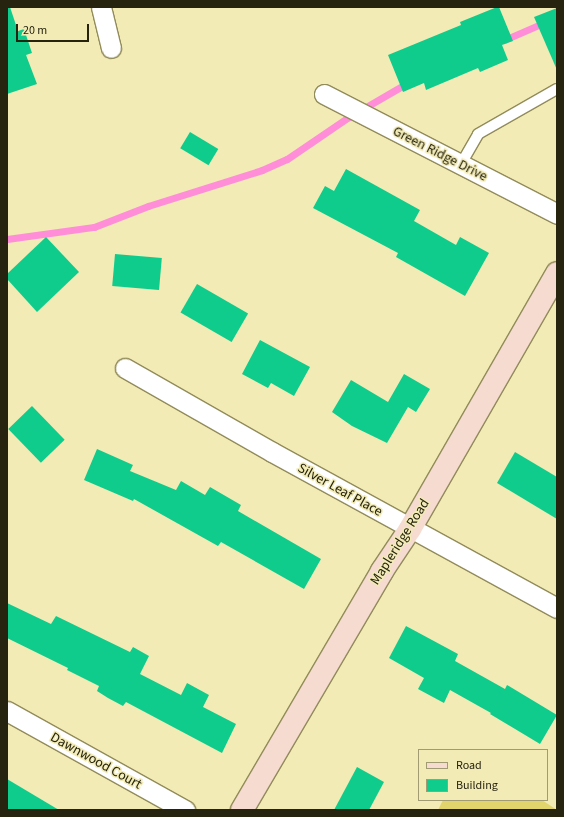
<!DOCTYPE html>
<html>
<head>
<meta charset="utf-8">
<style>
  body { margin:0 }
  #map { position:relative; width:564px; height:817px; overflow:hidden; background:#f2ebb6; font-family:"Source Sans 3",sans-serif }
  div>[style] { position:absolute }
  .green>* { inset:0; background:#e2d46d }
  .stream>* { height:7px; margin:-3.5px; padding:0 3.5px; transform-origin:3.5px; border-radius:3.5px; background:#ff8dd7 }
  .building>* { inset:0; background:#10cc8c; transform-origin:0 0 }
  .roads { filter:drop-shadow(1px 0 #928b5a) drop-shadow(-1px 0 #928b5a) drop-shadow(0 1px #928b5a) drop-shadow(0 -1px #928b5a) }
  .lane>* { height:10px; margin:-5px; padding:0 5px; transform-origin:5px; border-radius:5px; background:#fff }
  .street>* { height:19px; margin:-9.5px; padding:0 9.5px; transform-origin:9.5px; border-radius:9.5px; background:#fff }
  .secondary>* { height:22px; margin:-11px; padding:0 11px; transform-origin:11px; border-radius:11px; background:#f6dbd0 }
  span { translate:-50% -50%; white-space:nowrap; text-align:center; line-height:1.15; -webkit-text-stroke:3px #f2ebb6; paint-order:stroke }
  .street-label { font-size:14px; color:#26230f }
  .frame { position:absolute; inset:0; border:8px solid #26230f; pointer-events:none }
  .legend { position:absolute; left:418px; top:749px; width:130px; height:52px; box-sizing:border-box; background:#f2ebb6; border:1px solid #a09b73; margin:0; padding:5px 7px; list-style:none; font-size:12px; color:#26230f }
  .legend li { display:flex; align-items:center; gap:8px; height:20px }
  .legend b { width:20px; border:1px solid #a09b73 }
  .scale { position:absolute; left:16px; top:24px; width:73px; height:18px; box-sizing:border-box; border:2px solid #26230f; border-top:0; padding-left:5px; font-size:12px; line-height:14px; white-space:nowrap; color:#26230f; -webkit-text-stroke:3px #f2ebb6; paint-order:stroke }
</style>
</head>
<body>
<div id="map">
  <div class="green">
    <i style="clip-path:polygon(443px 800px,542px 800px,557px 810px,438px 810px)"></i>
  </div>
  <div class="stream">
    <i style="left:504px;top:40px;width:58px;rotate:-23.5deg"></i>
    <i style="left:7px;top:239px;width:88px;rotate:-7.9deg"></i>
    <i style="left:94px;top:227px;width:58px;rotate:-21.3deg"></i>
    <i style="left:148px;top:206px;width:120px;rotate:-17.5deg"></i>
    <i style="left:262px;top:170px;width:27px;rotate:-24deg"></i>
    <i style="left:287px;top:159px;width:73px;rotate:-34.3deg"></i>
    <i style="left:347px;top:118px;width:72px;rotate:-30.1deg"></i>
  </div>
  <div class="building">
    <i style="clip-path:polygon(10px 7px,18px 31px,24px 29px,32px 53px,26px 55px,37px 84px,7px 94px,7px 8px)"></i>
    <i style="clip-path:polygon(497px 7px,499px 7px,513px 41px,502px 45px,508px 60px,480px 72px,478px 68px,426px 90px,424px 83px,403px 92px,388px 55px,461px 25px,460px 22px)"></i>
    <i style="clip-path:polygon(557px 8px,557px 70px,534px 17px)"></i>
    <i style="left:190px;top:132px;width:33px;height:19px;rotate:31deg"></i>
    <i style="clip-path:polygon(346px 169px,420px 210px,414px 221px,456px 245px,460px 237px,489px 253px,465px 296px,396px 257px,398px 253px,313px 208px,325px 186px,334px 191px)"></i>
    <i style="clip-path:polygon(46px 237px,79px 272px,37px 312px,7px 279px,7px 274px)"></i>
    <i style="left:115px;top:254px;width:47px;height:32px;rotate:5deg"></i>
    <i style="left:197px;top:284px;width:59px;height:33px;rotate:30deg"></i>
    <i style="clip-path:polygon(260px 340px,310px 367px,294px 396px,271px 383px,268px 388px,242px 374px)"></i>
    <i style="clip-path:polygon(404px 374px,430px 389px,416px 412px,408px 407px,387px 443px,352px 426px,332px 412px,351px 380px,388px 402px)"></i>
    <i style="left:32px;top:406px;width:47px;height:33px;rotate:46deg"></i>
    <i style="clip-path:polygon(97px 449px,133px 465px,130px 471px,176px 490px,181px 481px,205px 495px,210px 487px,241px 505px,238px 511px,321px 559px,304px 589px,221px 542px,218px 546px,134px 499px,133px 501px,84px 480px)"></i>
    <i style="clip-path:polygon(515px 452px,557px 477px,557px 519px,497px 483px)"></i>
    <i style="clip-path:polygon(7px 603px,51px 624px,56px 616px,130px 652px,133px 647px,149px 656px,140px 674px,181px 695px,187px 683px,209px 695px,203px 707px,236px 724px,222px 753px,126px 702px,123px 706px,108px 698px,97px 691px,99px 686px,67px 670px,68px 668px,7px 638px)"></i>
    <i style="clip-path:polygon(406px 626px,458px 654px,455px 661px,505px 689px,507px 685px,557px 715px,540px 744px,490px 714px,491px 713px,450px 690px,444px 703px,418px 689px,424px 678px,389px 658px)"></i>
    <i style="clip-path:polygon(357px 767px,384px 782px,369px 810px,334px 810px)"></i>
    <i style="clip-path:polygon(7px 779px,59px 810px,7px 810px)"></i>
  </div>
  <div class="roads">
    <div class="lane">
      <i style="left:461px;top:164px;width:34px;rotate:-60deg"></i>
      <i style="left:478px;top:134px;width:91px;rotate:-29.7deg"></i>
    </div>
    <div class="street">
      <i style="left:101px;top:7px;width:42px;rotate:76.3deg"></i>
      <i style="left:324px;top:94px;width:262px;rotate:27.2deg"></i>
      <i style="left:125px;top:368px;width:169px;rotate:29.7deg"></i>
      <i style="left:272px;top:452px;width:325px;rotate:28.7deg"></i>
      <i style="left:7px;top:711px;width:204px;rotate:29.1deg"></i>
    </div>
    <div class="secondary">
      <i style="left:242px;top:810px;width:277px;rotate:-59.6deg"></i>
      <i style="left:382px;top:571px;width:50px;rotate:-56.3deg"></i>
      <i style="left:410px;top:529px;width:295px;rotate:-60.1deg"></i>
    </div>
  </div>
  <div class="street-label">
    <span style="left:440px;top:154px;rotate:27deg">Green Ridge Drive</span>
    <span style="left:340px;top:490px;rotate:29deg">Silver Leaf Place</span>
    <span style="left:400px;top:542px;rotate:-58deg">Mapleridge Road</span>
    <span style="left:96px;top:761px;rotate:29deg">Dawnwood Court</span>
  </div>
  <div class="frame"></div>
  <ul class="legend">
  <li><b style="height:5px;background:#f6dbd0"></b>Road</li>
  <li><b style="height:11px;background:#10cc8c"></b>Building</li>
  </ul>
  <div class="scale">20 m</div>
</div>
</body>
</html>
